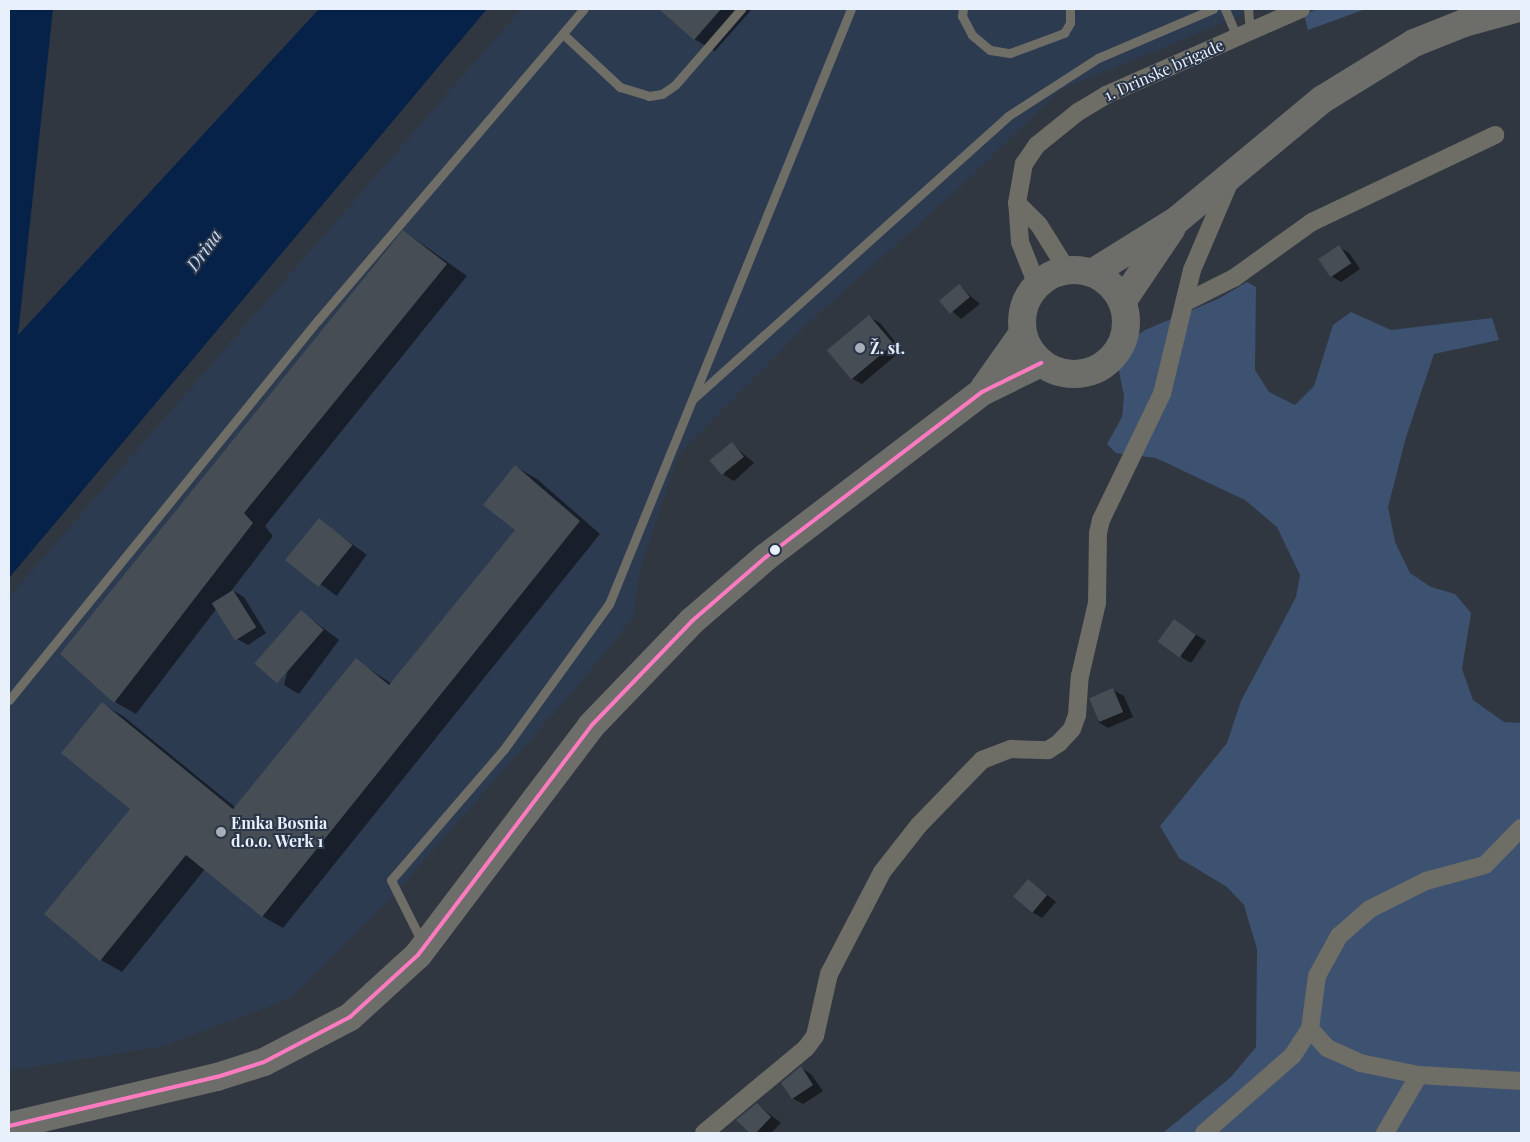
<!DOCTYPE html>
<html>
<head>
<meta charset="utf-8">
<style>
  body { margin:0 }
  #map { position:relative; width:1530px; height:1142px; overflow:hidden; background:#303741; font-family:"Playfair Display",serif }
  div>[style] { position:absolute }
  .built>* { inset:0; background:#2d3b51 }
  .green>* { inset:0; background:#3d5270 }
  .water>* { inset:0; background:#072248 }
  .shadow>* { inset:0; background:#0007; transform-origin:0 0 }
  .building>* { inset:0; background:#464d55; transform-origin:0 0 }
  .service>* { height:9px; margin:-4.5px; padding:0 4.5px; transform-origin:4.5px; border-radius:4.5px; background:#6e6d66 }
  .minor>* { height:18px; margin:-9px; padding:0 9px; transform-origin:9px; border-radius:9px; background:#6e6d66 }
  .primary>* { height:28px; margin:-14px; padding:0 14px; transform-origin:14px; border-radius:14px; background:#6d6d6a }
  .primary>.ring { margin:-14px; padding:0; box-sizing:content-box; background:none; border:28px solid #6d6d6a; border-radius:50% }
  .bus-1>* { height:4px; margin:-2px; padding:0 2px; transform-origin:2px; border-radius:2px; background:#fe7ac1 }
  .dots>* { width:14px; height:14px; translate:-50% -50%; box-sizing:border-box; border:2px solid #2a3647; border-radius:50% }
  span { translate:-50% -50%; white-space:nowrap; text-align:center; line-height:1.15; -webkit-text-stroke:4px #2a3647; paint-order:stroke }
  .street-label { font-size:16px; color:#e8f0fc }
  .poi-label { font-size:16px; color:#e8f0fc; font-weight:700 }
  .left { translate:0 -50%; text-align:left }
  .water-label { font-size:18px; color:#c3d7f4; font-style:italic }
  .frame { position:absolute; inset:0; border:10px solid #e8f0fc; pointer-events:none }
</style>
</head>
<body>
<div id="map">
  <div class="built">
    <i style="clip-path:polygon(521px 9px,1257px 9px,1060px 90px,957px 190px,809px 322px,678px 455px,640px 569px,633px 618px,576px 688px,387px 902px,291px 998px,163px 1046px,9px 1071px,9px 597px)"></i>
  </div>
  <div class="green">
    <i style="clip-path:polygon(1317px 9px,1366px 9px,1308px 30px,1304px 15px)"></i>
    <i style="clip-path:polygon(1247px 282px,1256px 287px,1255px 370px,1269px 392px,1295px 405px,1314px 386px,1333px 325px,1351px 312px,1391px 330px,1492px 318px,1499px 340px,1434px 354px,1406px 437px,1388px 507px,1395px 542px,1410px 573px,1431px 587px,1455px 594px,1471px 613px,1462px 669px,1473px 700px,1504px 722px,1521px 723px,1521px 1133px,1163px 1133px,1231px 1077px,1256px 1047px,1257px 949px,1244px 905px,1227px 887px,1179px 858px,1160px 826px,1227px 743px,1241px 701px,1296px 597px,1300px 575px,1277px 527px,1245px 500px,1156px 458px,1116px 453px,1107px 444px,1122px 417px,1124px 396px,1118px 366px,1129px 342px,1145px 330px,1218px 299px)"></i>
  </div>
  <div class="water">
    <i style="clip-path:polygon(9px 9px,53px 9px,18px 335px,319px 9px,487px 9px,9px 578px)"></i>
  </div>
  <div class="shadow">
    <i style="clip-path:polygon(661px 9px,752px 9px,715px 51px,694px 39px)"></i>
    <i style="clip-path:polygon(404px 231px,467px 276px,265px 526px,273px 536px,232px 590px,244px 597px,266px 633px,248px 645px,237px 639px,217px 608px,136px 714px,115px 702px,62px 654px)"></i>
    <i style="clip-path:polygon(1339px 247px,1349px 253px,1360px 269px,1341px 282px,1331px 276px)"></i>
    <i style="clip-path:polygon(959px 286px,980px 304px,961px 319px,941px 301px)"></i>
    <i style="clip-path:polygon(869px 317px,880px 323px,902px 350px,862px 384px,851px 378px)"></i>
    <i style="clip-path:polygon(732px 444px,754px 463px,734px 481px,724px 475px)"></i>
    <i style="clip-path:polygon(516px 467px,537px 479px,600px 534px,283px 928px,262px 916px,205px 869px,122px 972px,101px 960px,132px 809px,102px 704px,123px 716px,236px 808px,356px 660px,392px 684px,517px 530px)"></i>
    <i style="left:319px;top:520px;width:59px;height:51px;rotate:36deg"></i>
    <i style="clip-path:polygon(302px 612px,339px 640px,299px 694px,284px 685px)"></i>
    <i style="clip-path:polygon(1184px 627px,1206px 641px,1191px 663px,1181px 657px)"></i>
    <i style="clip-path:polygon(1113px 690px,1124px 696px,1133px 717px,1108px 728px,1098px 722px)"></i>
    <i style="clip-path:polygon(1029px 880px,1056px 902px,1042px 918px,1032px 912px)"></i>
    <i style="clip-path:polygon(801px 1068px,811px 1074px,823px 1091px,803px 1104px,792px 1098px)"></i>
    <i style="clip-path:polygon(757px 1104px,781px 1123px,771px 1133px,752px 1133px,738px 1120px)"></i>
  </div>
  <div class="building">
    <i style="clip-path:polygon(659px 9px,721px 9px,694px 40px)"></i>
    <i style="clip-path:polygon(403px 230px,447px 264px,244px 513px,253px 523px,114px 703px,60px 654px)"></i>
    <i style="left:1339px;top:245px;width:22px;height:25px;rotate:56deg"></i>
    <i style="left:959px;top:284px;width:17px;height:26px;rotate:50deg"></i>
    <i style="left:869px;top:315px;width:38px;height:55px;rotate:50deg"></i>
    <i style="left:732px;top:442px;width:19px;height:29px;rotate:51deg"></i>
    <i style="clip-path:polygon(515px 465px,580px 521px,262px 917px,186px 855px,100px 961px,44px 914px,130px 809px,61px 753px,102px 702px,233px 809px,356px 658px,389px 685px,515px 530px,483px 505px)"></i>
    <i style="left:319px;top:518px;width:43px;height:54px;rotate:39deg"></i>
    <i style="left:233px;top:590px;width:44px;height:25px;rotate:58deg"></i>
    <i style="left:301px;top:610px;width:30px;height:71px;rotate:41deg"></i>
    <i style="left:1174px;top:619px;width:27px;height:28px;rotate:36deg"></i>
    <i style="left:1113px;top:688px;width:26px;height:26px;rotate:67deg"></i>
    <i style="left:1028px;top:879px;width:25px;height:23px;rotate:40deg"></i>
    <i style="clip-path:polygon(801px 1066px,813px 1085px,792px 1099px,781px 1083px)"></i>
    <i style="clip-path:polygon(757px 1103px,771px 1117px,756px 1133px,750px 1133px,736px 1120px)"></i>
  </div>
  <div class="service">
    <i style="left:963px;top:9px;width:7px;rotate:98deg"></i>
    <i style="left:962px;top:16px;width:21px;rotate:62deg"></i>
    <i style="left:972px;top:35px;width:23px;rotate:40deg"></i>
    <i style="left:990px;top:50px;width:20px;rotate:9deg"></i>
    <i style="left:1010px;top:53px;width:58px;rotate:-20.3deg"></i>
    <i style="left:1064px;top:33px;width:12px;rotate:-59deg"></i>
    <i style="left:1070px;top:23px;width:14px;rotate:-90deg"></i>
    <i style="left:1225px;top:9px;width:30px;rotate:67deg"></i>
    <i style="left:1248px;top:9px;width:23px;rotate:85deg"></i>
    <i style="left:563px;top:34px;width:78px;rotate:42.9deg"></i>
    <i style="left:620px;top:87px;width:30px;rotate:17deg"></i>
    <i style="left:649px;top:96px;width:13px;rotate:-9deg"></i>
    <i style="left:662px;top:94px;width:16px;rotate:-35deg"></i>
    <i style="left:675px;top:85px;width:101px;rotate:-49deg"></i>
    <i style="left:694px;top:398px;width:422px;rotate:-41.9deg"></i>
    <i style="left:1008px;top:116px;width:107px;rotate:-32.8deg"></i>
    <i style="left:1098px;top:58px;width:125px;rotate:-23.1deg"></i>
    <i style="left:9px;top:700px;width:490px;rotate:-50.9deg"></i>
    <i style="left:318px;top:320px;width:409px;rotate:-49.5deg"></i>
    <i style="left:422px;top:942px;width:69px;rotate:-116.6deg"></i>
    <i style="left:391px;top:880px;width:173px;rotate:-49.2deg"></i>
    <i style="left:504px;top:749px;width:179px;rotate:-54.1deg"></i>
    <i style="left:609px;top:604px;width:642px;rotate:-67.87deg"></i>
  </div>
  <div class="minor">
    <i style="left:1017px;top:203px;width:31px;rotate:45deg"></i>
    <i style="left:1039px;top:225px;width:53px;rotate:58.1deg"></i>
    <i style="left:1037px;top:285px;width:46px;rotate:-111.6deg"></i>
    <i style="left:1020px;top:242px;width:39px;rotate:-94deg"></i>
    <i style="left:1017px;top:203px;width:40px;rotate:-80deg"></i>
    <i style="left:1024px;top:164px;width:23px;rotate:-56deg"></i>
    <i style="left:1037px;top:145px;width:53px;rotate:-38.8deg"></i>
    <i style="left:1078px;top:112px;width:33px;rotate:-31deg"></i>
    <i style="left:1106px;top:95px;width:213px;rotate:-23.8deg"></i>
    <i style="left:1186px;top:302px;width:54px;rotate:-26.6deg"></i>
    <i style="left:1234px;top:278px;width:96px;rotate:-35.7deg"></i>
    <i style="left:1312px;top:222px;width:203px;rotate:-25.4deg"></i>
    <i style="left:1310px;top:1029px;width:25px;rotate:48deg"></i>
    <i style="left:1327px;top:1048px;width:36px;rotate:24deg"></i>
    <i style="left:1360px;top:1063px;width:60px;rotate:11.5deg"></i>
    <i style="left:1419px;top:1075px;width:102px;rotate:3.4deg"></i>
    <i style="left:704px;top:1133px;width:133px;rotate:-39.8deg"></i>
    <i style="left:806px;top:1048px;width:15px;rotate:-53deg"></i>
    <i style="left:815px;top:1036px;width:64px;rotate:-77.3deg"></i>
    <i style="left:829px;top:974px;width:115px;rotate:-62.5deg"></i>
    <i style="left:882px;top:872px;width:60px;rotate:-51.8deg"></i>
    <i style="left:919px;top:825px;width:91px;rotate:-45.9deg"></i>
    <i style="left:982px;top:760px;width:31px;rotate:-21deg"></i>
    <i style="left:1011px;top:749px;width:37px;rotate:2deg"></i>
    <i style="left:1048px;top:750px;width:13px;rotate:-32deg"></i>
    <i style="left:1059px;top:743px;width:19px;rotate:-47deg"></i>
    <i style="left:1072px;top:729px;width:15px;rotate:-70deg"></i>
    <i style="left:1077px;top:715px;width:39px;rotate:-86deg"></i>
    <i style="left:1080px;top:676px;width:75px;rotate:-76.9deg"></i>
    <i style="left:1097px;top:603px;width:70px;rotate:-89.2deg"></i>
    <i style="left:1098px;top:533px;width:13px;rotate:-77deg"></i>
    <i style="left:1101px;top:520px;width:140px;rotate:-64.2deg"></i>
    <i style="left:1162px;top:394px;width:128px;rotate:-76.4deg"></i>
    <i style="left:1192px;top:270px;width:97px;rotate:-66.9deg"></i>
    <i style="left:1204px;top:1133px;width:118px;rotate:-41.2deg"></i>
    <i style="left:1293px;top:1055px;width:31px;rotate:-57deg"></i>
    <i style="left:1310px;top:1029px;width:53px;rotate:-82.5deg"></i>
    <i style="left:1317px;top:976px;width:46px;rotate:-61.2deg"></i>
    <i style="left:1339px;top:936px;width:41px;rotate:-41.1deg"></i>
    <i style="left:1370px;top:909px;width:63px;rotate:-26.6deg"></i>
    <i style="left:1426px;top:881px;width:61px;rotate:-15.2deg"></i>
    <i style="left:1485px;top:865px;width:52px;rotate:-45.8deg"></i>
    <i style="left:1385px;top:1133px;width:67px;rotate:-59.6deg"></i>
  </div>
  <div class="primary">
    <i class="ring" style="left:1022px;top:270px;width:76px;height:76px"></i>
    <i style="left:1092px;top:273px;width:100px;rotate:-31.9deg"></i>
    <i style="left:1177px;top:220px;width:190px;rotate:-39.7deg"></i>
    <i style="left:1323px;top:99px;width:107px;rotate:-31.6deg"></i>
    <i style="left:1414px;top:43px;width:54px;rotate:-21.8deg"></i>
    <i style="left:1464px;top:23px;width:53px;rotate:-15.4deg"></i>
    <i style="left:1122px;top:302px;width:89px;rotate:-56deg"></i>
    <i style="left:984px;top:388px;width:67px;rotate:-54.7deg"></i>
    <i style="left:9px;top:1126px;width:214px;rotate:-13.3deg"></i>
    <i style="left:217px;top:1077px;width:49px;rotate:-17.7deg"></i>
    <i style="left:264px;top:1062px;width:97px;rotate:-27.6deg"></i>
    <i style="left:350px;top:1017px;width:92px;rotate:-42.4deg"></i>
    <i style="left:418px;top:955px;width:287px;rotate:-52.9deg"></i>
    <i style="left:591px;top:726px;width:146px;rotate:-46.1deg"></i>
    <i style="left:692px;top:621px;width:98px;rotate:-40.9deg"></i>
    <i style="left:766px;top:557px;width:272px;rotate:-37.4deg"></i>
    <i style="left:982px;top:392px;width:66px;rotate:-26.2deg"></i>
  </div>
  <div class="bus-1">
    <i style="left:9px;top:1126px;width:214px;rotate:-13.3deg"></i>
    <i style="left:217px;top:1077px;width:49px;rotate:-17.7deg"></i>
    <i style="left:264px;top:1062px;width:97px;rotate:-27.6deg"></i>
    <i style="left:350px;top:1017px;width:92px;rotate:-42.4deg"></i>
    <i style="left:418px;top:955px;width:287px;rotate:-52.9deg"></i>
    <i style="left:591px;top:726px;width:146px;rotate:-46.1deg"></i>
    <i style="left:692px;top:621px;width:98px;rotate:-40.9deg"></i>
    <i style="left:766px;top:557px;width:272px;rotate:-37.4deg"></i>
    <i style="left:982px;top:392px;width:66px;rotate:-26.2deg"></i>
  </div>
  <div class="dots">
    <i style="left:860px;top:348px;background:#a8afbb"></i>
    <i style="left:775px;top:550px;background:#e8f0fc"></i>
    <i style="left:221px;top:832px;background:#a8afbb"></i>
  </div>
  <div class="street-label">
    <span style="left:1164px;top:70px;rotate:-24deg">1. Drinske brigade</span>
  </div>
  <div class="poi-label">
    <span class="left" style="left:870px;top:348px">Ž. st.</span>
    <span class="left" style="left:231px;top:832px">Emka Bosnia<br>d.o.o. Werk 1</span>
  </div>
  <div class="water-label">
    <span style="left:204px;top:250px;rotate:-54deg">Drina</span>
  </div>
  <div class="frame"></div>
</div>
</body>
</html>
